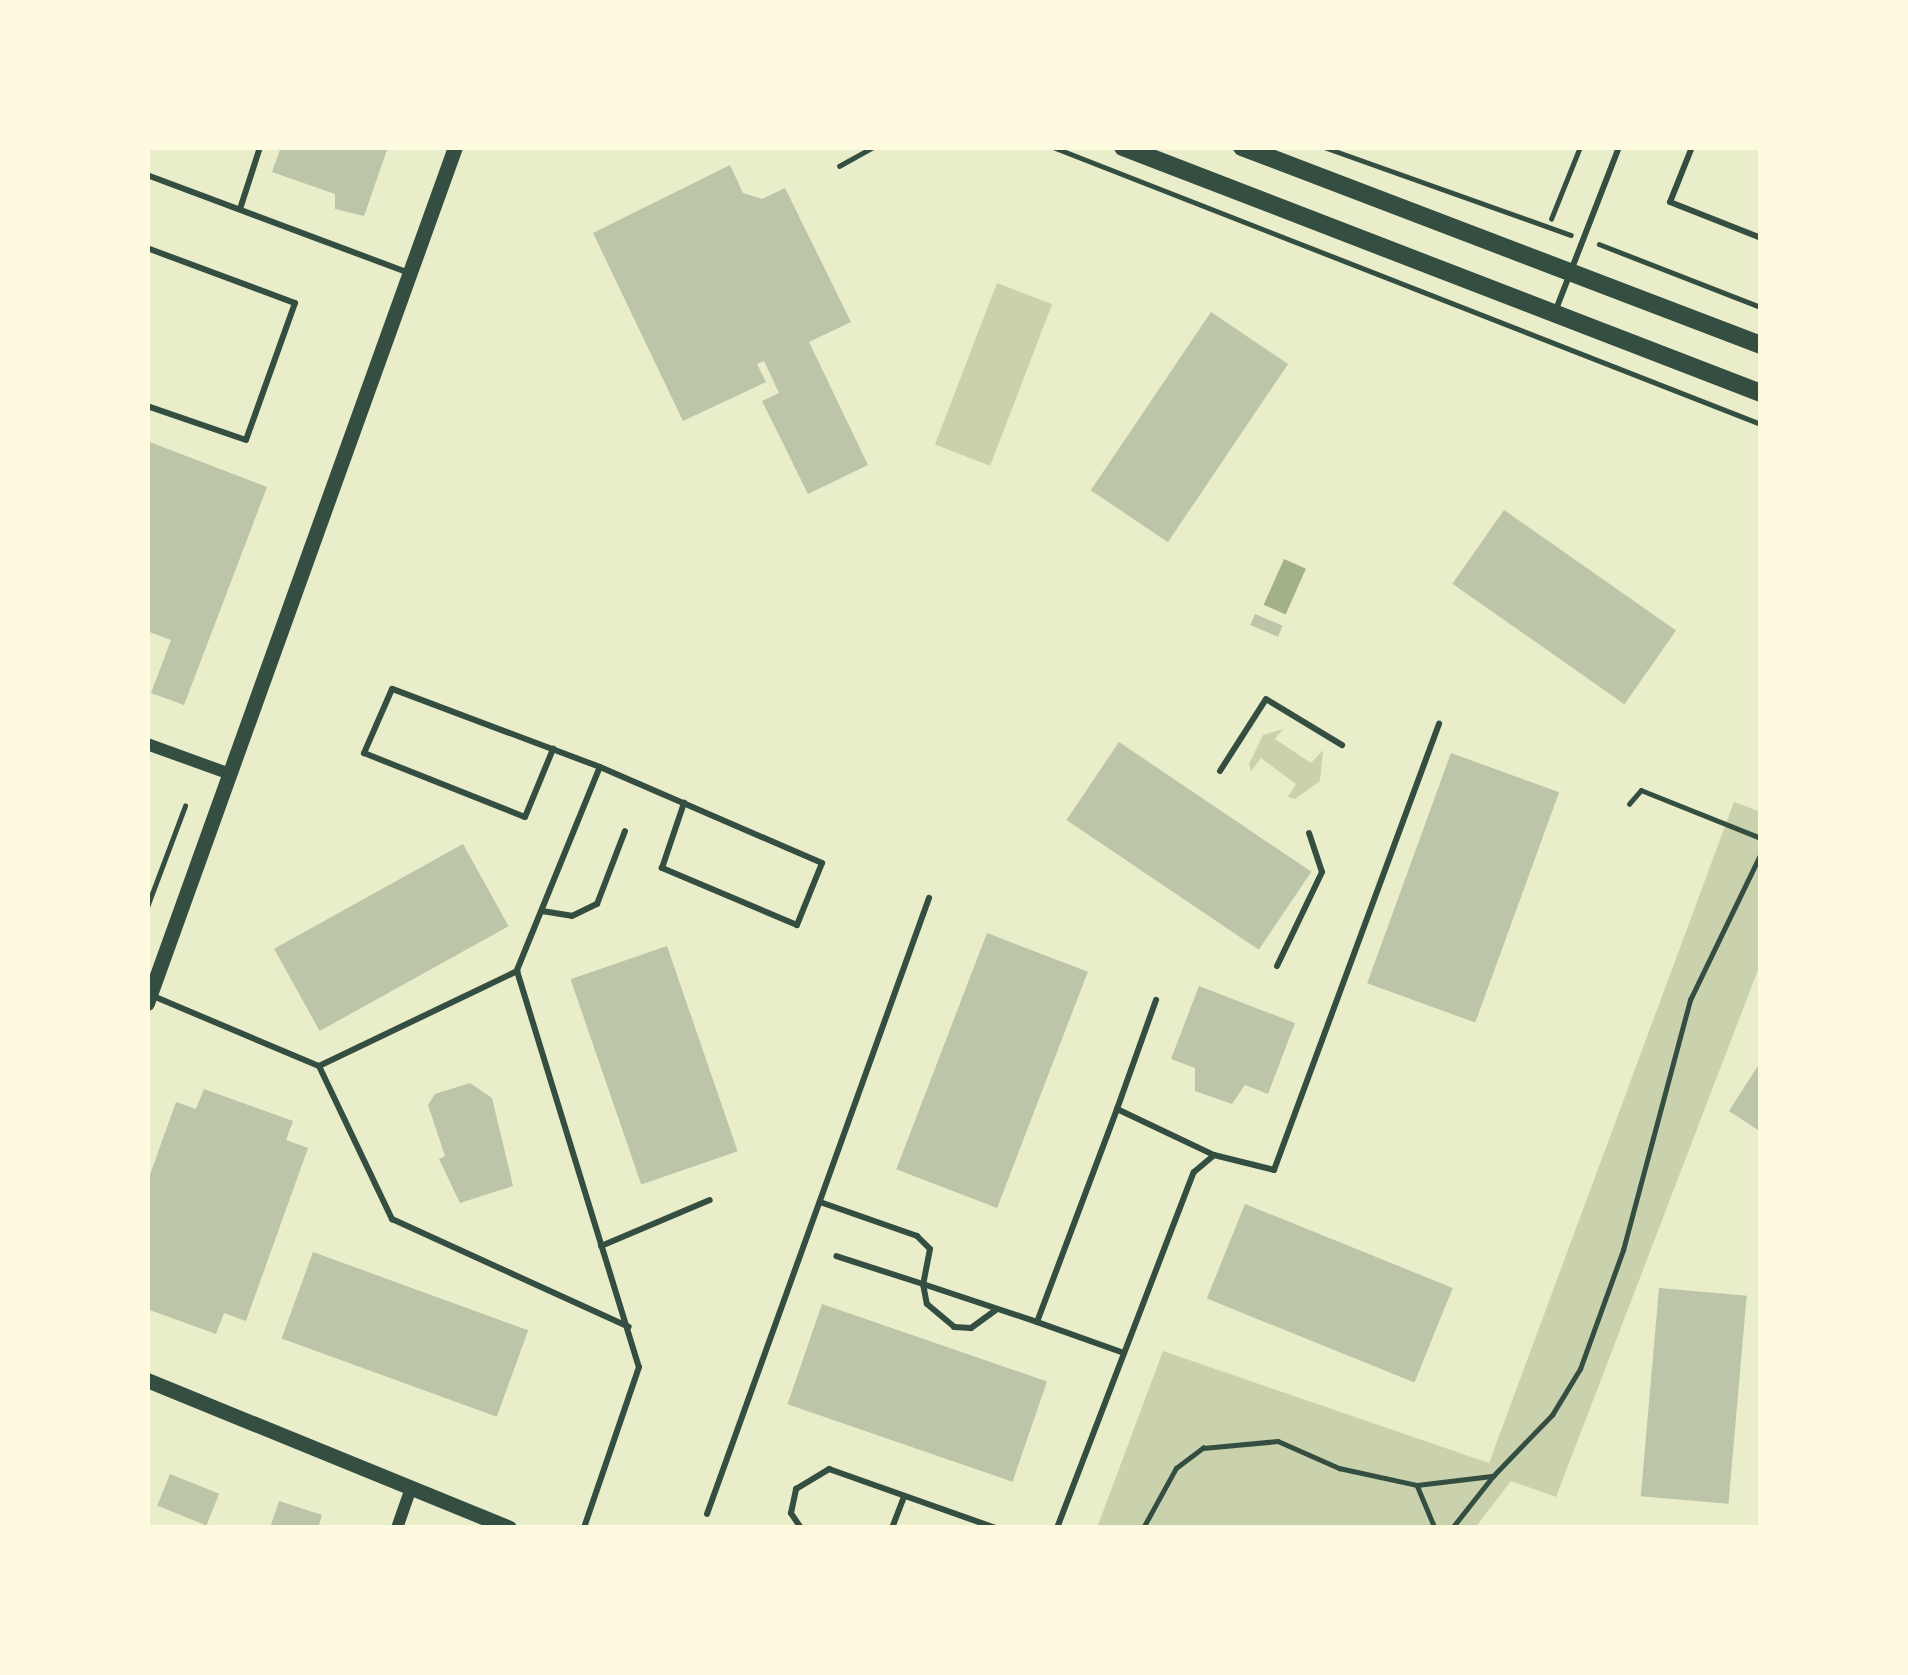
<!DOCTYPE html>
<html>
<head>
<meta charset="utf-8">
<style>
  body { margin:0 }
  #map { position:relative; width:1908px; height:1675px; overflow:hidden; background:#e9edc9; font-family:"Work Sans",sans-serif }
  div>[style] { position:absolute }
  .green>* { inset:0; background:#cad2ad; transform-origin:0 0 }
  .water>* { inset:0; background:#a3b18a; transform-origin:0 0 }
  .building>* { inset:0; background:#bcc5a7; transform-origin:0 0 }
  .path>* { height:4.5px; margin:-2.25px; padding:0 2.25px; transform-origin:2.25px; border-radius:2.25px; background:#344e41 }
  .service>* { height:6px; margin:-3px; padding:0 3px; transform-origin:3px; border-radius:3px; background:#344e41 }
  .minor>* { height:12px; margin:-6px; padding:0 6px; transform-origin:6px; border-radius:6px; background:#344e41 }
  .tertiary>* { height:15px; margin:-7.5px; padding:0 7.5px; transform-origin:7.5px; border-radius:7.5px; background:#344e41 }
  .primary>* { height:18px; margin:-9px; padding:0 9px; transform-origin:9px; border-radius:9px; background:#344e41 }
  span { translate:-50% -50%; white-space:nowrap; text-align:center; line-height:1.15; -webkit-text-stroke:12px #fefae0; paint-order:stroke }
  .frame { position:absolute; inset:0; border:150px solid #fefae0; pointer-events:none }
</style>
</head>
<body>
<div id="map">
  <div class="green">
    <i style="left:997px;top:283px;width:59px;height:173px;rotate:21deg"></i>
    <i style="clip-path:polygon(1283px 729px,1275px 739px,1311px 763px,1323px 750px,1320px 781px,1295px 799px,1288px 797px,1296px 784px,1261px 758px,1251px 771px,1249px 764px,1263px 735px)"></i>
    <i style="clip-path:polygon(1734px 802px,1761px 812px,1761px 962px,1556px 1497px,1511px 1481px,1475px 1528px,1097px 1528px,1163px 1351px,1489px 1463px)"></i>
  </div>
  <div class="water">
    <i style="left:1284px;top:559px;width:24px;height:50px;rotate:24deg"></i>
  </div>
  <div class="building">
    <i style="clip-path:polygon(281px 147px,388px 147px,364px 216px,335px 209px,335px 194px,272px 172px)"></i>
    <i style="clip-path:polygon(730px 165px,743px 193px,762px 199px,785px 188px,851px 322px,809px 342px,868px 465px,808px 494px,762px 401px,779px 393px,764px 361px,757px 364px,766px 382px,683px 421px,593px 233px)"></i>
    <i style="left:1211px;top:312px;width:93px;height:215px;rotate:34deg"></i>
    <i style="clip-path:polygon(147px 441px,267px 487px,184px 705px,151px 693px,171px 640px,147px 631px)"></i>
    <i style="left:1504px;top:510px;width:210px;height:90px;rotate:35deg"></i>
    <i style="left:1255px;top:614px;width:30px;height:12px;rotate:23deg"></i>
    <i style="left:1119px;top:742px;width:232px;height:94px;rotate:34deg"></i>
    <i style="left:1451px;top:753px;width:115px;height:245px;rotate:20deg"></i>
    <i style="left:463px;top:844px;width:94px;height:216px;rotate:61deg"></i>
    <i style="left:987px;top:933px;width:108px;height:253px;rotate:21deg"></i>
    <i style="left:667px;top:946px;width:217px;height:102px;rotate:71deg"></i>
    <i style="clip-path:polygon(1199px 986px,1295px 1023px,1268px 1094px,1245px 1085px,1232px 1104px,1195px 1091px,1195px 1068px,1171px 1059px)"></i>
    <i style="clip-path:polygon(1761px 1061px,1761px 1132px,1729px 1111px)"></i>
    <i style="clip-path:polygon(470px 1083px,492px 1098px,513px 1186px,460px 1203px,439px 1159px,445px 1156px,428px 1105px,435px 1094px)"></i>
    <i style="clip-path:polygon(204px 1089px,293px 1121px,286px 1140px,308px 1148px,246px 1321px,224px 1313px,216px 1334px,147px 1309px,147px 1183px,176px 1102px,196px 1109px)"></i>
    <i style="left:1245px;top:1204px;width:224px;height:102px;rotate:22deg"></i>
    <i style="left:313px;top:1252px;width:229px;height:92px;rotate:20deg"></i>
    <i style="left:1659px;top:1288px;width:88px;height:209px;rotate:5deg"></i>
    <i style="left:822px;top:1304px;width:238px;height:106px;rotate:19deg"></i>
    <i style="left:170px;top:1474px;width:53px;height:34px;rotate:22deg"></i>
    <i style="clip-path:polygon(279px 1501px,322px 1515px,318px 1528px,270px 1528px)"></i>
  </div>
  <div class="path">
    <i style="left:1053px;top:147px;width:760px;rotate:21.37deg"></i>
    <i style="left:1324px;top:147px;width:262px;rotate:19.6deg"></i>
    <i style="left:839px;top:166px;width:39px;rotate:-29deg"></i>
    <i style="left:1551px;top:219px;width:78px;rotate:-68.1deg"></i>
    <i style="left:1599px;top:244px;width:174px;rotate:21.3deg"></i>
    <i style="left:1629px;top:804px;width:18px;rotate:-49deg"></i>
    <i style="left:1641px;top:790px;width:129px;rotate:21.8deg"></i>
    <i style="left:147px;top:907px;width:108px;rotate:-69.4deg"></i>
    <i style="left:1417px;top:1485px;width:47px;rotate:67.3deg"></i>
    <i style="left:1143px;top:1528px;width:68px;rotate:-61.2deg"></i>
    <i style="left:1176px;top:1468px;width:34px;rotate:-37deg"></i>
    <i style="left:1203px;top:1448px;width:75px;rotate:-5.3deg"></i>
    <i style="left:1278px;top:1441px;width:67px;rotate:23.9deg"></i>
    <i style="left:1339px;top:1468px;width:80px;rotate:12.3deg"></i>
    <i style="left:1417px;top:1485px;width:77px;rotate:-6.8deg"></i>
    <i style="left:1493px;top:1476px;width:85px;rotate:-46deg"></i>
    <i style="left:1552px;top:1415px;width:54px;rotate:-58.7deg"></i>
    <i style="left:1580px;top:1369px;width:127px;rotate:-70.1deg"></i>
    <i style="left:1623px;top:1250px;width:259px;rotate:-75deg"></i>
    <i style="left:1690px;top:1000px;width:163px;rotate:-64.2deg"></i>
    <i style="left:1452px;top:1528px;width:66px;rotate:-51.7deg"></i>
  </div>
  <div class="service">
    <i style="left:1692px;top:147px;width:59px;rotate:111.8deg"></i>
    <i style="left:1670px;top:202px;width:98px;rotate:21.6deg"></i>
    <i style="left:147px;top:175px;width:277px;rotate:20.5deg"></i>
    <i style="left:240px;top:209px;width:65px;rotate:-72.1deg"></i>
    <i style="left:147px;top:248px;width:158px;rotate:20.4deg"></i>
    <i style="left:295px;top:303px;width:145px;rotate:109.7deg"></i>
    <i style="left:246px;top:440px;width:105px;rotate:-161deg"></i>
    <i style="left:1555px;top:312px;width:177px;rotate:-68.8deg"></i>
    <i style="left:600px;top:767px;width:242px;rotate:23.4deg"></i>
    <i style="left:822px;top:863px;width:67px;rotate:112deg"></i>
    <i style="left:797px;top:925px;width:147px;rotate:-157.1deg"></i>
    <i style="left:662px;top:868px;width:69px;rotate:-71.3deg"></i>
    <i style="left:1220px;top:771px;width:85px;rotate:-57.4deg"></i>
    <i style="left:1266px;top:699px;width:89px;rotate:31.2deg"></i>
    <i style="left:542px;top:911px;width:30px;rotate:9deg"></i>
    <i style="left:572px;top:916px;width:28px;rotate:-26deg"></i>
    <i style="left:597px;top:904px;width:78px;rotate:-69deg"></i>
    <i style="left:1277px;top:966px;width:104px;rotate:-64.4deg"></i>
    <i style="left:1322px;top:872px;width:41px;rotate:-108.4deg"></i>
    <i style="left:517px;top:970px;width:219px;rotate:-67.8deg"></i>
    <i style="left:600px;top:767px;width:222px;rotate:-159.4deg"></i>
    <i style="left:392px;top:689px;width:70px;rotate:113.6deg"></i>
    <i style="left:364px;top:753px;width:173px;rotate:21.7deg"></i>
    <i style="left:525px;top:817px;width:74px;rotate:-67.6deg"></i>
    <i style="left:153px;top:996px;width:180px;rotate:22.9deg"></i>
    <i style="left:319px;top:1066px;width:170px;rotate:64.5deg"></i>
    <i style="left:392px;top:1219px;width:260px;rotate:24.5deg"></i>
    <i style="left:319px;top:1066px;width:220px;rotate:-25.6deg"></i>
    <i style="left:517px;top:971px;width:414px;rotate:72.9deg"></i>
    <i style="left:639px;top:1367px;width:170px;rotate:108.9deg"></i>
    <i style="left:1117px;top:1109px;width:116px;rotate:-70.3deg"></i>
    <i style="left:820px;top:1202px;width:103px;rotate:19.3deg"></i>
    <i style="left:917px;top:1236px;width:18px;rotate:45deg"></i>
    <i style="left:930px;top:1249px;width:36px;rotate:101deg"></i>
    <i style="left:923px;top:1284px;width:91px;rotate:-162.2deg"></i>
    <i style="left:601px;top:1246px;width:118px;rotate:-22.9deg"></i>
    <i style="left:923px;top:1284px;width:120px;rotate:18.4deg"></i>
    <i style="left:923px;top:1284px;width:20px;rotate:79deg"></i>
    <i style="left:927px;top:1304px;width:35px;rotate:40deg"></i>
    <i style="left:954px;top:1327px;width:17px;rotate:3deg"></i>
    <i style="left:971px;top:1328px;width:31px;rotate:-36deg"></i>
    <i style="left:1124px;top:1353px;width:92px;rotate:-160.4deg"></i>
    <i style="left:1037px;top:1322px;width:228px;rotate:-69.4deg"></i>
    <i style="left:1117px;top:1109px;width:107px;rotate:25.4deg"></i>
    <i style="left:707px;top:1514px;width:655px;rotate:-70.18deg"></i>
    <i style="left:801px;top:1528px;width:18px;rotate:-124deg"></i>
    <i style="left:791px;top:1513px;width:25px;rotate:-78deg"></i>
    <i style="left:796px;top:1489px;width:39px;rotate:-31deg"></i>
    <i style="left:829px;top:1469px;width:177px;rotate:19.5deg"></i>
    <i style="left:892px;top:1528px;width:34px;rotate:-69deg"></i>
    <i style="left:1057px;top:1528px;width:381px;rotate:-69deg"></i>
    <i style="left:1194px;top:1172px;width:26px;rotate:-40deg"></i>
    <i style="left:1214px;top:1155px;width:62px;rotate:14deg"></i>
    <i style="left:1274px;top:1170px;width:476px;rotate:-69.7deg"></i>
  </div>
  <div class="minor">
    <i style="left:147px;top:744px;width:88px;rotate:19.9deg"></i>
    <i style="left:397px;top:1528px;width:42px;rotate:-70.7deg"></i>
  </div>
  <div class="tertiary">
    <i style="left:147px;top:1003px;width:910px;rotate:-70.21deg"></i>
    <i style="left:147px;top:1380px;width:391px;rotate:22.2deg"></i>
  </div>
  <div class="primary">
    <i style="left:1123px;top:147px;width:684px;rotate:21.09deg"></i>
    <i style="left:1242px;top:147px;width:555px;rotate:20.88deg"></i>
  </div>
  <div class="frame"></div>
</div>
</body>
</html>
